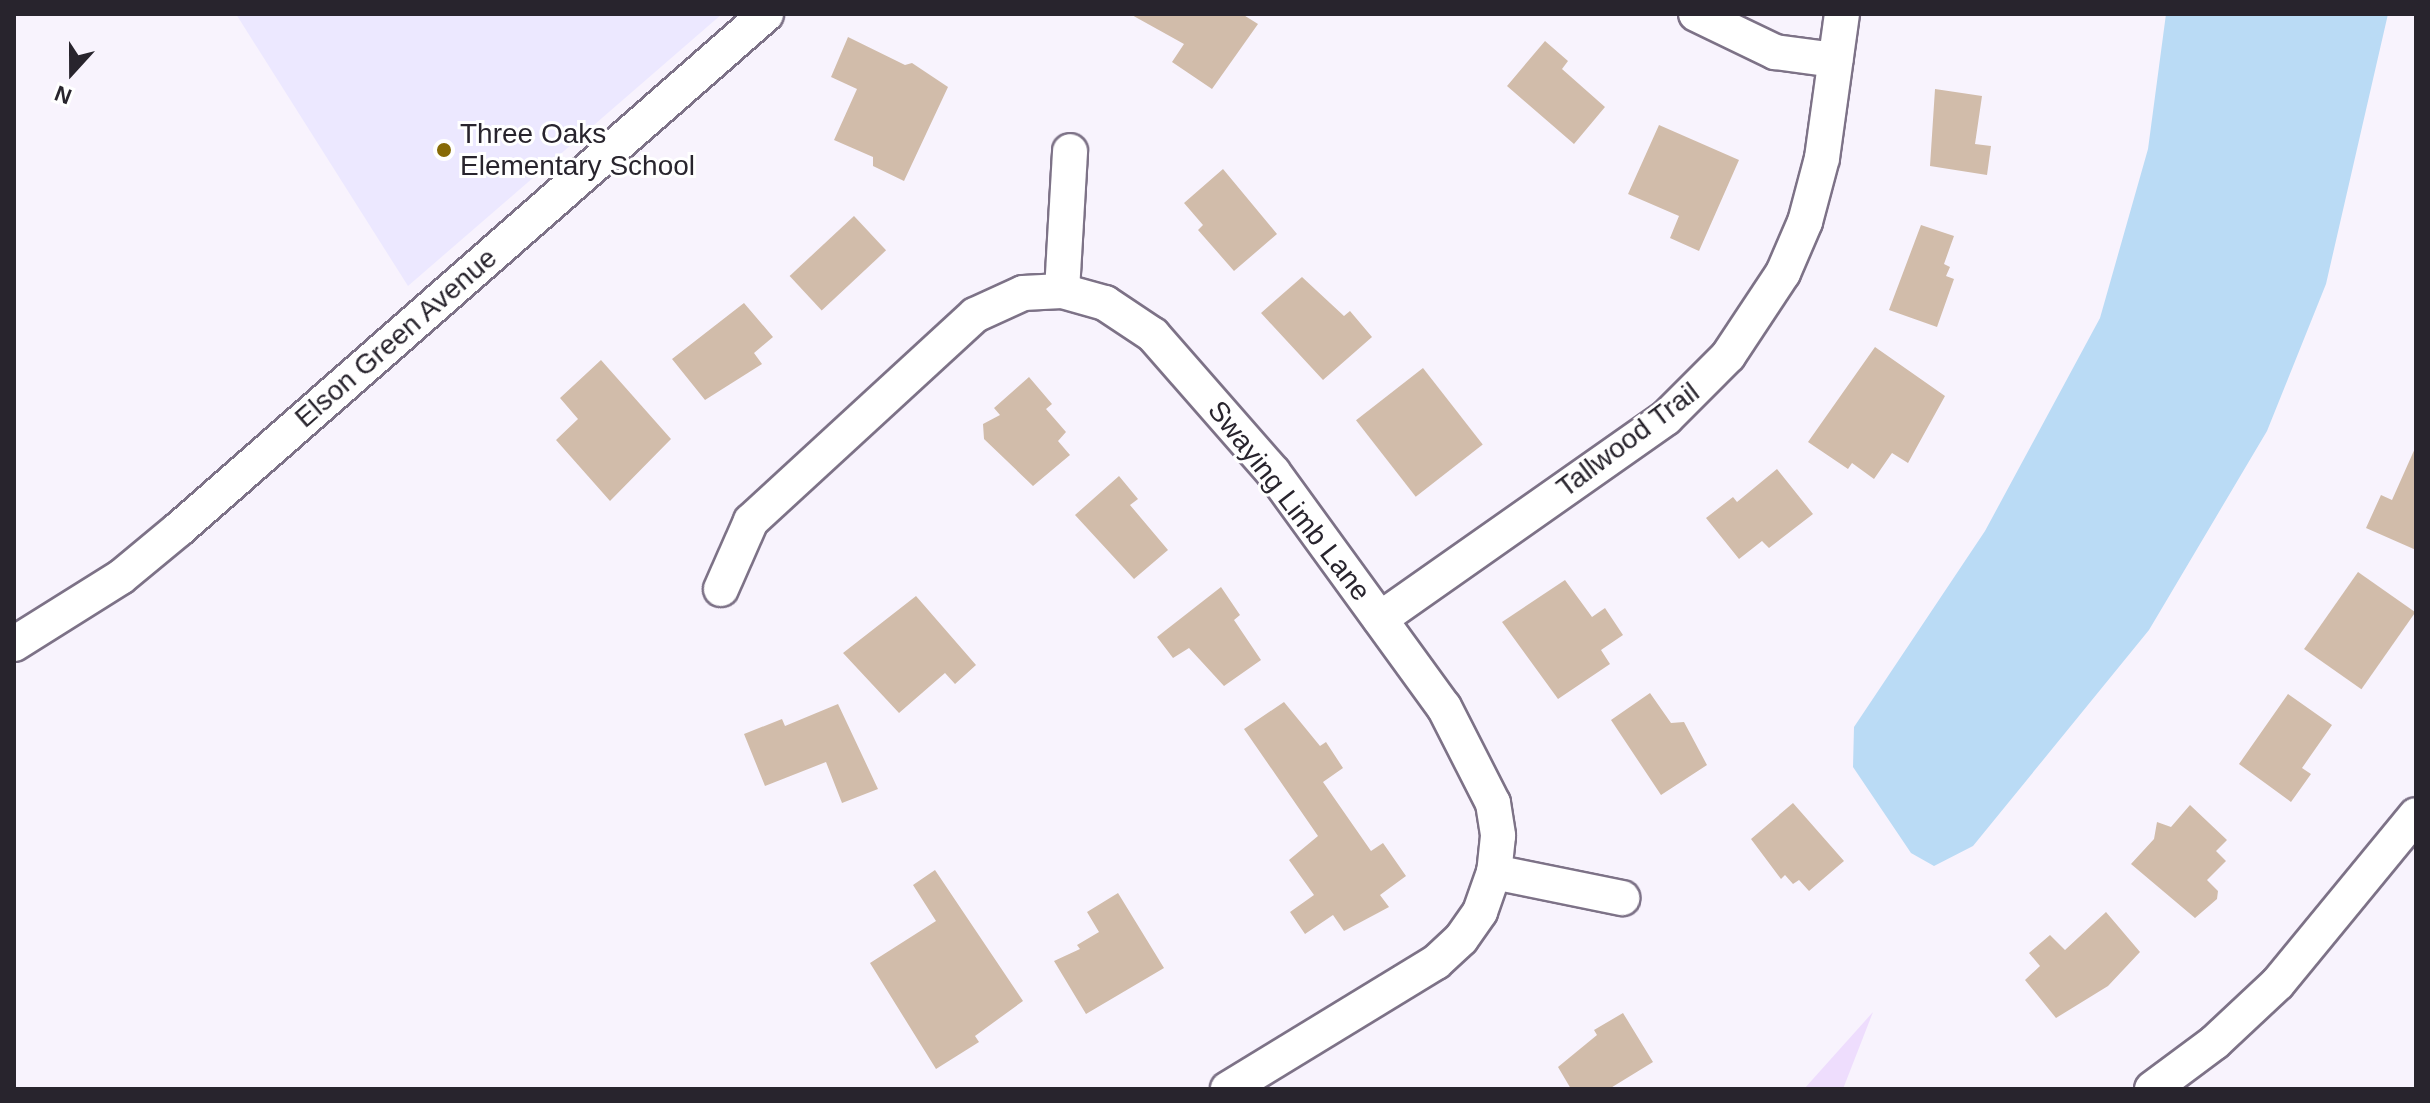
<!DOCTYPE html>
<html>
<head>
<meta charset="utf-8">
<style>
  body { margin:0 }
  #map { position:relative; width:2430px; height:1103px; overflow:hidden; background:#f8f3fd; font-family:Arial,sans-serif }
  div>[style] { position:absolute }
  .education>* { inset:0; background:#ece8ff }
  .green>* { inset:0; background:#eeddfd }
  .water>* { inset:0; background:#badbf5 }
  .building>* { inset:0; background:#d1bcaa; transform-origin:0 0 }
  .roads { filter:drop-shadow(2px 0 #7d7287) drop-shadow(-2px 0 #7d7287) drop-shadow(0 2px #7d7287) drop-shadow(0 -2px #7d7287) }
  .minor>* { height:34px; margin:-17px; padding:0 17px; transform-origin:17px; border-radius:17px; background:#fff }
  .dots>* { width:22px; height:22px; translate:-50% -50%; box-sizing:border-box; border:4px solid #fff; border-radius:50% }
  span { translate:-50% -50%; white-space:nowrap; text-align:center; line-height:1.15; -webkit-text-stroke:6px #fff; paint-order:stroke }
  .poi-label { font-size:28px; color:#28242d }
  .left { translate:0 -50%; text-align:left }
  .street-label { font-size:28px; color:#28242d }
  .frame { position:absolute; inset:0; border:16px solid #28242d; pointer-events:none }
  .north { position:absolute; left:32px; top:32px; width:80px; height:80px; -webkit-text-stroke:6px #fff; paint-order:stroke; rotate:201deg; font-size:22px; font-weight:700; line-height:32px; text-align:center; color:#28242d }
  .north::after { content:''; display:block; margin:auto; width:28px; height:36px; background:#28242d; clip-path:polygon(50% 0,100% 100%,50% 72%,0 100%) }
</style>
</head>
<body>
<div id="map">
  <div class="education">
    <i style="clip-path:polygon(236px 14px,722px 14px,408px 286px)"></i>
  </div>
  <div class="green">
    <i style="clip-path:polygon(1873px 1012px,1843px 1089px,1804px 1089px)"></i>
  </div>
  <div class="water">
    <i style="clip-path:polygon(2166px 14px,2388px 14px,2326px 284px,2267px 431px,2149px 630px,1973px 846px,1934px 866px,1911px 853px,1853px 767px,1854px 727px,1985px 531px,2100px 318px,2148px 149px)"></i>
  </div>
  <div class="building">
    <i style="clip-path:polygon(1130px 14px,1242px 14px,1258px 24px,1212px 89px,1172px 62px,1184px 44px)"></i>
    <i style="clip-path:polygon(848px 37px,905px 65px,912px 63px,948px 87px,904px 181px,873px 166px,873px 157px,834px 140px,857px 89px,831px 77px)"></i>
    <i style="clip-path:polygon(1545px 41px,1568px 61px,1562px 69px,1605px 107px,1574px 144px,1507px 86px)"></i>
    <i style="clip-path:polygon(1935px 89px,1982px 96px,1975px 144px,1991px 146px,1987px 175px,1930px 166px)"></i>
    <i style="clip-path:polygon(1659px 125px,1739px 160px,1699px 251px,1670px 238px,1679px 216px,1628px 194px)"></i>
    <i style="clip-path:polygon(1223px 169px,1277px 234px,1234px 271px,1198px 230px,1203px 225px,1184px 203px)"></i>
    <i style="left:854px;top:216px;width:47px;height:88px;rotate:47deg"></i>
    <i style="clip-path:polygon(1921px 225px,1954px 236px,1944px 264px,1950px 267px,1946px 276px,1954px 279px,1937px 327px,1889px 310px)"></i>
    <i style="clip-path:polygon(1302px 277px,1344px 316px,1350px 311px,1372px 337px,1323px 380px,1261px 313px)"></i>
    <i style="clip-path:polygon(744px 303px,773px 337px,754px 353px,762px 364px,705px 400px,672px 359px)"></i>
    <i style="clip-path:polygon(1875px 347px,1945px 396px,1908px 463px,1892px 453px,1874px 479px,1852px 463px,1848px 469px,1808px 442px)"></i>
    <i style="clip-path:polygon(601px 360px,671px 439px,610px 501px,556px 440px,578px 419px,560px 398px)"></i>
    <i style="left:1423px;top:368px;width:97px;height:85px;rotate:52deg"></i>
    <i style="clip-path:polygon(1029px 377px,1052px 404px,1046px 409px,1066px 432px,1058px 441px,1070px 455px,1033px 486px,984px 439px,983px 424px,1000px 415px,994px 408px)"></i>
    <i style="clip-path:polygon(2416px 446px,2416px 550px,2366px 528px,2381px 495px,2392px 500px)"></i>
    <i style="clip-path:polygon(1777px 469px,1813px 514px,1769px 548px,1762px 541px,1739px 559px,1706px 518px,1733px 497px,1737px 502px)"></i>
    <i style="clip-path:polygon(1119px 476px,1138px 499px,1130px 505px,1168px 550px,1134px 579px,1075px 515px)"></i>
    <i style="left:2358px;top:572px;width:70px;height:94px;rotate:35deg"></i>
    <i style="clip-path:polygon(1565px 580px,1592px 617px,1605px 608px,1623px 635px,1601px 650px,1610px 664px,1558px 699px,1502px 622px)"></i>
    <i style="clip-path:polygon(1221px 587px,1240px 615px,1234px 620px,1261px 660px,1224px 686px,1189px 648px,1173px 658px,1157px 637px)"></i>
    <i style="clip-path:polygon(916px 596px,976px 665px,955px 684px,945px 673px,899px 713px,843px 653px)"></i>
    <i style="clip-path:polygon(1650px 693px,1671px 723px,1684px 722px,1707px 765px,1661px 795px,1611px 720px)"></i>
    <i style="clip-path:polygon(2288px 694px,2332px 725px,2302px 768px,2311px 774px,2291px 802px,2239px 764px)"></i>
    <i style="clip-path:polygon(1284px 702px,1320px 746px,1326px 742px,1343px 768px,1323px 782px,1371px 851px,1383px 843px,1406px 876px,1380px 895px,1389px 907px,1344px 931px,1333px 915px,1305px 934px,1290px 912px,1314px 895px,1289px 860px,1318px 836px,1244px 729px)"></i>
    <i style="clip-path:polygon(838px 704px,878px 789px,842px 803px,826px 762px,765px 786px,744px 734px,782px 719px,785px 726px)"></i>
    <i style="clip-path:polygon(1793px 803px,1844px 861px,1809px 891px,1799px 880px,1793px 884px,1785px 875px,1781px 879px,1751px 839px)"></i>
    <i style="clip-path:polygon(2190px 805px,2227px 840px,2216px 851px,2226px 861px,2207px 880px,2218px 891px,2217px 899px,2195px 918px,2131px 864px,2154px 839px,2157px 822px,2171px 827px)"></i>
    <i style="clip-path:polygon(935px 870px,1023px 1001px,975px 1036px,979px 1042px,936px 1069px,870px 963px,936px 921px,913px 885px)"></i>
    <i style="clip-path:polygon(1118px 893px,1164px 968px,1086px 1014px,1054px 961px,1080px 949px,1077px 945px,1099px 932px,1087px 912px)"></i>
    <i style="clip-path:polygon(2106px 912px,2140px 952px,2108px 986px,2056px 1018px,2025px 980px,2040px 966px,2029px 953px,2050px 935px,2065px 950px)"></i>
    <i style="clip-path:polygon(1623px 1013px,1653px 1062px,1609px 1089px,1571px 1089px,1558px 1067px,1597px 1035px,1594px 1030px)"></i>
  </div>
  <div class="roads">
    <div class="minor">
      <i style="left:1696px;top:14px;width:88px;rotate:25.7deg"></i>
      <i style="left:1775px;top:52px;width:61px;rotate:7.6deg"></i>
      <i style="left:1062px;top:291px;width:140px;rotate:-86.7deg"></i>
      <i style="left:721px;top:589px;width:74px;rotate:-66.2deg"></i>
      <i style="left:751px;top:521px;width:304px;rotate:-42.6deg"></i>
      <i style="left:975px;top:315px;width:53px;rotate:-24.6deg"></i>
      <i style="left:1023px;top:293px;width:39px;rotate:-3deg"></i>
      <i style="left:1062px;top:291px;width:45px;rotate:15.6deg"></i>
      <i style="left:1105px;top:303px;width:58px;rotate:33.7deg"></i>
      <i style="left:1153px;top:335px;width:182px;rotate:48.8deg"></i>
      <i style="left:1273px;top:472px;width:291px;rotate:54deg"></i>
      <i style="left:1444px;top:707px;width:108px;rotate:63deg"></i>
      <i style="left:1493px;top:803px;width:33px;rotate:81deg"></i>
      <i style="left:1498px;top:836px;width:36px;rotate:96deg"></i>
      <i style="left:1494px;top:872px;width:42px;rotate:109.3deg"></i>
      <i style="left:1480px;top:912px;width:33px;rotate:125deg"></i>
      <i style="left:1461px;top:939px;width:34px;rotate:137deg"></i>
      <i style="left:1436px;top:962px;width:244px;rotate:148.6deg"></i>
      <i style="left:1380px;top:619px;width:350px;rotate:-35.1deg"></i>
      <i style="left:1666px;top:418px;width:88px;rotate:-45deg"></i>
      <i style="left:1728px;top:356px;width:100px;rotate:-56.5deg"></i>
      <i style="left:1783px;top:273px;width:56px;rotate:-66.7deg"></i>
      <i style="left:1805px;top:222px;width:66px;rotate:-75.1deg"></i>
      <i style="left:1822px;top:158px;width:145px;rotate:-82.1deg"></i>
      <i style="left:14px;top:644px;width:126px;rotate:-32.1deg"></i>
      <i style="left:121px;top:577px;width:75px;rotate:-39.6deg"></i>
      <i style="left:179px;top:529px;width:781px;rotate:-41.26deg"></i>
      <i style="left:1494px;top:872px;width:131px;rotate:11.5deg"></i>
      <i style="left:2152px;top:1089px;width:79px;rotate:-36.7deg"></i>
      <i style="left:2215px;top:1042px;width:86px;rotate:-43.1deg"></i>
      <i style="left:2278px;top:983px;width:217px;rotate:-50.6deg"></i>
    </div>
  </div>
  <div class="dots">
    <i style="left:444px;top:150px;background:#876a06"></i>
  </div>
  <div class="poi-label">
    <span class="left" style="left:460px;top:150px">Three Oaks<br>Elementary School</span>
  </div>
  <div class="street-label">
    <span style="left:396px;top:338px;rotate:-41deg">Elson Green Avenue</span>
    <span style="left:1628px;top:440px;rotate:-37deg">Tallwood Trail</span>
    <span style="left:1289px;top:501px;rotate:52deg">Swaying Limb Lane</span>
  </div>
  <div class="frame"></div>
  <div class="north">N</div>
</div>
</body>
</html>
